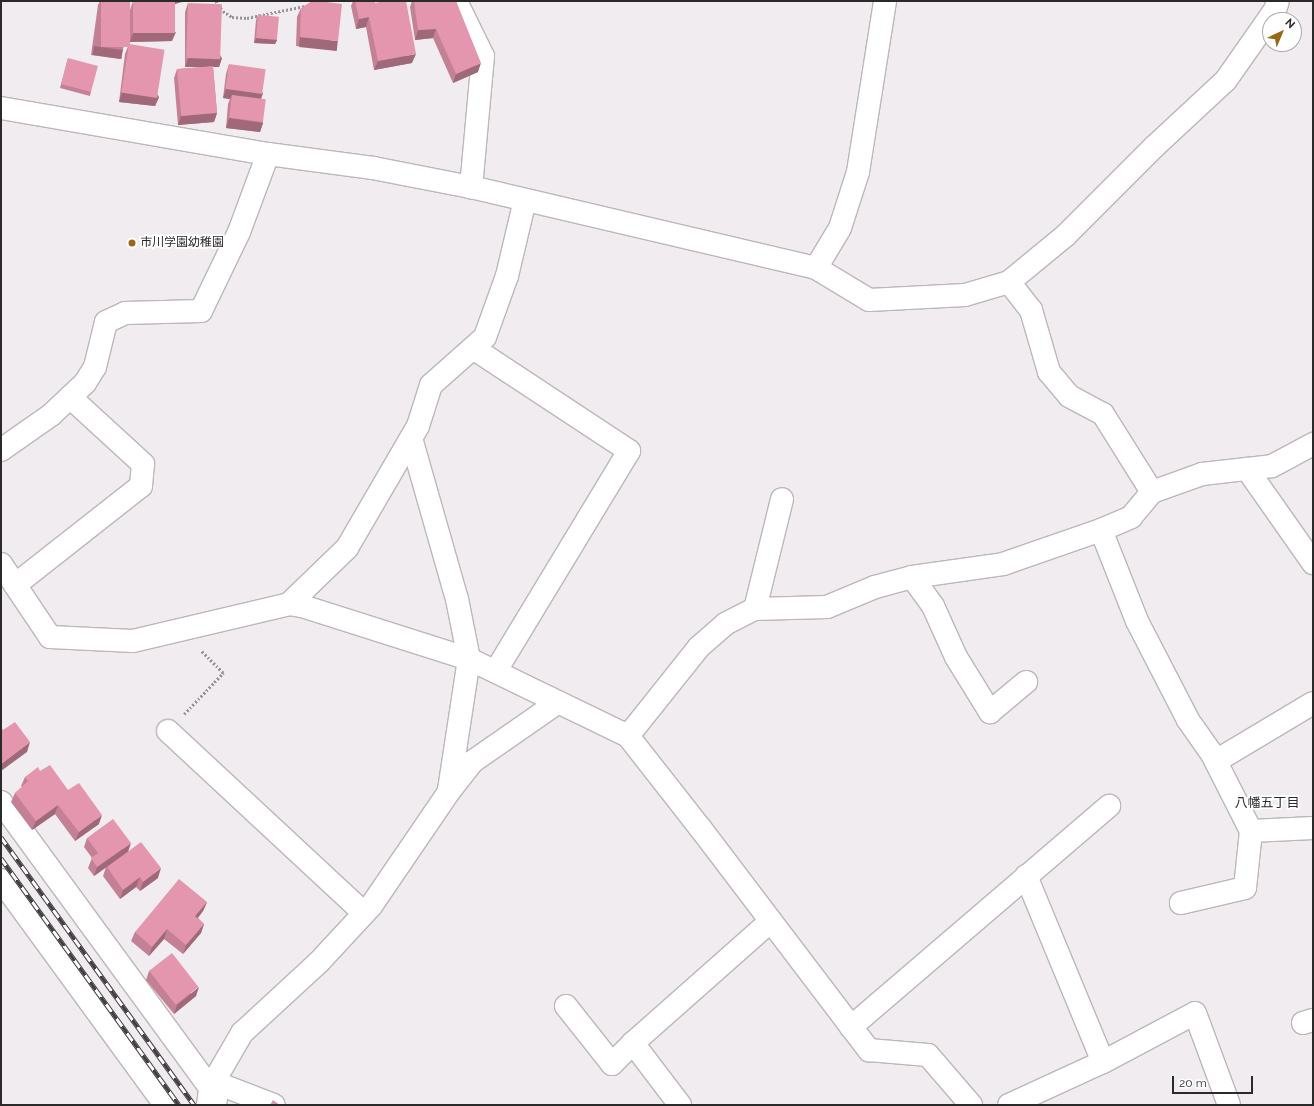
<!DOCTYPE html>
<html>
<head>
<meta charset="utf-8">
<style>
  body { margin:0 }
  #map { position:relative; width:1314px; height:1106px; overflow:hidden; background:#f1ecef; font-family:Raleway,"Noto Sans JP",sans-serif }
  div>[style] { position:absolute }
  .path>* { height:2.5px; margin-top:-1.25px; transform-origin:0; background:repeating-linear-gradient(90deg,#979396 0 2px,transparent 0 4px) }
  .roads { filter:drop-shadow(1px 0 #bcb7ba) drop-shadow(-1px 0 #bcb7ba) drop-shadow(0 1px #bcb7ba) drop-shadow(0 -1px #bcb7ba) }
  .minor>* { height:22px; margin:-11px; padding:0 11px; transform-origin:11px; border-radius:11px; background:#fff }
  .rail>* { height:4.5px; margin-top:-2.25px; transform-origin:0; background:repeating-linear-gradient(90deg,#fff 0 9px,#403e3f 0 18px); box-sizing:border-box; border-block:1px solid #403e3f }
  .wall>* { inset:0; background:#c48196 }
  .shaded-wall>* { inset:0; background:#a0697a; transform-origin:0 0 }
  .building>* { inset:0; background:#e496ae; transform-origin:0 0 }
  .dots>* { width:11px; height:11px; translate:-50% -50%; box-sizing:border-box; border:2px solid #fff; border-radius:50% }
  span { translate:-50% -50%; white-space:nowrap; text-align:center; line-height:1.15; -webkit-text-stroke:3.5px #fff; paint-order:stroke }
  .poi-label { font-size:12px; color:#2b2a2b }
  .left { translate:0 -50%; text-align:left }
  .neighbourhood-label { font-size:13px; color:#2b2a2b }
  .frame { position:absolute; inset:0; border:2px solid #2b2a2b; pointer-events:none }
  .north { position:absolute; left:1262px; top:12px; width:40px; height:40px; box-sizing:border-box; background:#fff; border:1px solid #aaa; border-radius:50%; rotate:44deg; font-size:11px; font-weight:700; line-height:16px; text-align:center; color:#2b2a2b }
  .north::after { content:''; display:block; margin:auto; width:14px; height:18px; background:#986819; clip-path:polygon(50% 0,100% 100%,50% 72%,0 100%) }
  .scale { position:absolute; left:1172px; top:1076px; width:81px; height:18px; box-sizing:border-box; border:2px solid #2b2a2b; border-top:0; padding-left:5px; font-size:12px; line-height:14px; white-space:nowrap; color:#2b2a2b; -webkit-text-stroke:3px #fff; paint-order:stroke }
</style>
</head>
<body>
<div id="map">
  <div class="path">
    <i style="left:216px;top:1px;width:12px;rotate:55deg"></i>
    <i style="left:223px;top:11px;width:11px;rotate:34deg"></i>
    <i style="left:232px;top:17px;width:15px;rotate:4deg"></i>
    <i style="left:247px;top:18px;width:59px;rotate:-11.7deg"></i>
    <i style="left:184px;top:714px;width:57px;rotate:-46.4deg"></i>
    <i style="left:223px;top:673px;width:31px;rotate:-135deg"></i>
  </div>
  <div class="roads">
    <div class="minor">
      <i style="left:456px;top:1px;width:61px;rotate:63.9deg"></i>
      <i style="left:483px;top:56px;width:132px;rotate:95.2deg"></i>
      <i style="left:1px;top:108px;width:271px;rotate:9.8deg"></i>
      <i style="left:268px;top:154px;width:106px;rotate:7.6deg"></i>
      <i style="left:373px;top:168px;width:100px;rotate:11deg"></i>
      <i style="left:471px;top:187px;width:354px;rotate:13.2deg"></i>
      <i style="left:816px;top:268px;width:62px;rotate:31.1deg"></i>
      <i style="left:869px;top:300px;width:96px;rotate:-3deg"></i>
      <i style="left:965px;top:295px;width:46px;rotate:-16.5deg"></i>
      <i style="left:1009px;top:282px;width:74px;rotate:-39.5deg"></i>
      <i style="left:1066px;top:235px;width:124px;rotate:-45deg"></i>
      <i style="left:1154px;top:147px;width:98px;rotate:-42.9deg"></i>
      <i style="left:1226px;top:80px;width:85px;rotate:-55deg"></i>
      <i style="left:1275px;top:10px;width:9px;rotate:-72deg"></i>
      <i style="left:816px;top:268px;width:47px;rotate:-59deg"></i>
      <i style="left:840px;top:228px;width:59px;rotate:-72.2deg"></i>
      <i style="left:858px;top:172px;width:173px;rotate:-81deg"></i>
      <i style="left:1009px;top:282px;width:36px;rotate:52deg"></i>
      <i style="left:1031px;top:310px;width:65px;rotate:73.8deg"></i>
      <i style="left:1049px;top:372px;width:31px;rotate:50deg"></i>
      <i style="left:1069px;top:396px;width:38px;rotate:28deg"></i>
      <i style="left:1103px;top:414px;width:92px;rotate:57.9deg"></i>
      <i style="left:473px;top:348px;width:187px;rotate:33.4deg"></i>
      <i style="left:629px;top:451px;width:257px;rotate:121.2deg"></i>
      <i style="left:411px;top:438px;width:167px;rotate:74.1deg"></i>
      <i style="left:457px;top:599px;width:61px;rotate:78.7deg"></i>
      <i style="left:469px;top:659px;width:133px;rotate:98.7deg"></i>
      <i style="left:1px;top:450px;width:61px;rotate:-35deg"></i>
      <i style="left:51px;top:415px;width:47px;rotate:-43.3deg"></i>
      <i style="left:85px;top:383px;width:19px;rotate:-58deg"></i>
      <i style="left:95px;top:367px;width:46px;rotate:-76.3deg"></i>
      <i style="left:106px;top:322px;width:21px;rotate:-25deg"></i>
      <i style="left:125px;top:313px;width:76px;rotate:-1.5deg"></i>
      <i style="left:201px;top:311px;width:88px;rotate:-64.3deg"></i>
      <i style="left:239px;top:232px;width:83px;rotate:-69.6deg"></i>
      <i style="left:1247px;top:469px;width:115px;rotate:54.9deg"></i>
      <i style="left:1101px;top:530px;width:98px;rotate:68.4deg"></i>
      <i style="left:1137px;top:621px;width:111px;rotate:62.7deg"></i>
      <i style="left:1188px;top:720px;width:42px;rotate:54.8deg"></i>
      <i style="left:1212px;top:754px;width:86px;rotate:63.1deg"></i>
      <i style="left:1251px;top:831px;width:57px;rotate:96deg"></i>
      <i style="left:1245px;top:888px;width:66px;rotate:166.8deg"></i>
      <i style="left:1px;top:564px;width:88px;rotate:56.1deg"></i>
      <i style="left:50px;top:637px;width:83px;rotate:2.8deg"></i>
      <i style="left:133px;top:641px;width:160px;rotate:-13.3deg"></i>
      <i style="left:289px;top:604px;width:13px;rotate:9deg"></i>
      <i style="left:302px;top:606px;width:175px;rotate:17.6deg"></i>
      <i style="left:469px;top:659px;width:177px;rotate:25.8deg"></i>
      <i style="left:628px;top:736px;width:118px;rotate:51.9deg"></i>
      <i style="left:701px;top:829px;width:278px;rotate:52.8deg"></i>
      <i style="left:869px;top:1050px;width:59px;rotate:4.8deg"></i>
      <i style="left:928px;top:1055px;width:66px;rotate:49.3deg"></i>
      <i style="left:912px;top:577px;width:36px;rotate:54deg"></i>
      <i style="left:933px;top:606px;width:56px;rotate:65.7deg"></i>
      <i style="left:956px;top:657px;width:65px;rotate:58.3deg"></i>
      <i style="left:990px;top:712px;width:47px;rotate:-39.8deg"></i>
      <i style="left:15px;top:585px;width:160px;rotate:-38.2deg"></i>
      <i style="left:141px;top:486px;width:22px;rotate:-85deg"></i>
      <i style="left:143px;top:464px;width:99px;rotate:-137.5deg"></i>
      <i style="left:289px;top:604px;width:81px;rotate:-44deg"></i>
      <i style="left:347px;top:548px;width:141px;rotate:-59.8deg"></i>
      <i style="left:418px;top:426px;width:43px;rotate:-72.4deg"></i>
      <i style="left:431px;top:385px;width:72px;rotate:-41.6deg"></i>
      <i style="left:485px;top:337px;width:65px;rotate:-70.2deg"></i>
      <i style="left:507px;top:276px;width:78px;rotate:-76.7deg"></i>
      <i style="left:755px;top:609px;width:113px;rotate:-76.2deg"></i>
      <i style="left:168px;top:731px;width:267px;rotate:42.9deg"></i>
      <i style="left:628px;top:736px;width:114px;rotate:-51.4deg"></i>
      <i style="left:699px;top:647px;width:35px;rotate:-41deg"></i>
      <i style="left:725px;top:624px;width:34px;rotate:-27deg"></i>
      <i style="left:755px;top:609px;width:72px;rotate:-1.6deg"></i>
      <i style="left:827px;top:607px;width:52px;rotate:-22.6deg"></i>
      <i style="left:875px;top:587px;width:38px;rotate:-15deg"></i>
      <i style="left:912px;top:577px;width:92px;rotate:-8.1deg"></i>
      <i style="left:1003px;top:564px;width:104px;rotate:-19.1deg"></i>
      <i style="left:1101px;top:530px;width:33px;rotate:-23deg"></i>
      <i style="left:1131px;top:517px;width:33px;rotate:-50deg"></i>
      <i style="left:1152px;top:492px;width:53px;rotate:-19.8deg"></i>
      <i style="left:1202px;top:474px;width:70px;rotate:-6.5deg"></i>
      <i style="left:1272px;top:466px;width:47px;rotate:-28.2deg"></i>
      <i style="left:1216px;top:761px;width:113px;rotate:-30.9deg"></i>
      <i style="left:1px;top:802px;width:354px;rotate:53.8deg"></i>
      <i style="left:210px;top:1088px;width:13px;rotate:63deg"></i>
      <i style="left:1251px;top:831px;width:62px;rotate:-2.8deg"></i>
      <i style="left:1026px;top:876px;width:201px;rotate:67.5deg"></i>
      <i style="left:1px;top:880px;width:278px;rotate:53.9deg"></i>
      <i style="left:566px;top:1006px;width:74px;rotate:51.6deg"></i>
      <i style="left:612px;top:1064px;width:30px;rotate:-45deg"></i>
      <i style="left:1303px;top:1023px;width:10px;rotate:-17deg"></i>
      <i style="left:851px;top:1027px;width:340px;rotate:-40.6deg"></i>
      <i style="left:214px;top:1082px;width:64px;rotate:21deg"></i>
      <i style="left:208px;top:1105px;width:17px;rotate:-83deg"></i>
      <i style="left:210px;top:1088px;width:64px;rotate:-59.8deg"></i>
      <i style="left:242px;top:1033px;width:105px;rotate:-42.7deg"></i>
      <i style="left:319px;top:962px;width:76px;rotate:-47.1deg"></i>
      <i style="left:371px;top:906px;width:137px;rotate:-55.7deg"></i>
      <i style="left:448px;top:793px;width:39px;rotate:-52deg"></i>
      <i style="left:472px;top:762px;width:103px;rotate:-34.8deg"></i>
      <i style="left:680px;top:1105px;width:78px;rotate:-127.2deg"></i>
      <i style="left:633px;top:1043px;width:184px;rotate:-41.5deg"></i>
      <i style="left:1009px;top:1105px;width:103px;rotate:-24.6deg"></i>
      <i style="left:1103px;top:1062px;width:104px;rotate:-28deg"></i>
      <i style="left:1195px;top:1013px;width:98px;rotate:69.7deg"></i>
    </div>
  </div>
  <div class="rail">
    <i style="left:1px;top:837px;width:330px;rotate:54.2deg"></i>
    <i style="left:1px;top:858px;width:304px;rotate:54.2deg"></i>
  </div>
  <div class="wall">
    <i style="clip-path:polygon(100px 1px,130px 1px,123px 50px,120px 59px,91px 55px,98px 5px)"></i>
    <i style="clip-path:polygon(133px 1px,175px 4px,172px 41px,130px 42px,130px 10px)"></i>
    <i style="clip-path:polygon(353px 1px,375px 1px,375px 3px,412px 63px,374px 70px,366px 27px,356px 29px,351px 6px)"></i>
    <i style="clip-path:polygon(412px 1px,456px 1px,478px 72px,453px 83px,433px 38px,415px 40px,410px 7px)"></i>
    <i style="clip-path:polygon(188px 3px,222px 58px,219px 67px,213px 67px,217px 113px,214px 122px,178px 125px,174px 78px,177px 69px,204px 67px,185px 67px,185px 12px)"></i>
    <i style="clip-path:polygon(301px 8px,335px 50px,296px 46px,297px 17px)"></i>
    <i style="clip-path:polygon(258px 15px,277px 40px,275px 44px,254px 43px,256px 20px)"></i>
    <i style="clip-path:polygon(129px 44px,159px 97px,155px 106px,119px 102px,125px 54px)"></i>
    <i style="clip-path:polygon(68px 58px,91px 91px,90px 96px,60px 88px)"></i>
    <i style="clip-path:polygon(229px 64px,263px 93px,261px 98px,263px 123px,260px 132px,226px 128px,228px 104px,230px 99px,223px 98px,226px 74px)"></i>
    <i style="clip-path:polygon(40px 771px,68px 790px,99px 824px,75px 841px,55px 814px,32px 830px,11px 802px,15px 793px,22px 787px,21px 786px,25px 777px)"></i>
    <i style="clip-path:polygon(87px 838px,128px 851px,158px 878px,140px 891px,136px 887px,120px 899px,103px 876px,106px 867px,94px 876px,88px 868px,92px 858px,84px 847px)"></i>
    <i style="clip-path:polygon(207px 902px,203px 911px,198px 918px,204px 924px,201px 933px,183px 954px,164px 939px,149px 956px,131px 941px,135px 932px)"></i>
    <i style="clip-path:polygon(149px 971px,196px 996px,174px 1014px,146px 980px)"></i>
  </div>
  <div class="shaded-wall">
    <i style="clip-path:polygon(171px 1px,185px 1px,163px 8px)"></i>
    <i style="clip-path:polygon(369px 17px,366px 27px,356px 29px,359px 19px)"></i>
    <i style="clip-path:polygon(436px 29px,433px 38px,415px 40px,418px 30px)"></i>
    <i style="clip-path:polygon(176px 32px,172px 41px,130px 42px,133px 33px)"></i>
    <i style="left:300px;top:37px;width:38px;height:10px;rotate:6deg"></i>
    <i style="clip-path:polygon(256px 38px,277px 40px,275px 44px,254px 43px)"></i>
    <i style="left:94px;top:46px;width:29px;height:9px;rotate:8deg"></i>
    <i style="clip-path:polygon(416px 54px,412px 63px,374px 70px,378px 61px)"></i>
    <i style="clip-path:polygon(188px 58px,222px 58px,219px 67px,185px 67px)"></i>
    <i style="clip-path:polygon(481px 63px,478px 72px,453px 83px,456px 74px)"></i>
    <i style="clip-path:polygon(226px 89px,263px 93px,260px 102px,232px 95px,230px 99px,223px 98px)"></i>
    <i style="clip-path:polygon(122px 92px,159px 97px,155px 106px,119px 102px)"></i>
    <i style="clip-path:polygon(217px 113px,214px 122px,178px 125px,181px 116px)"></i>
    <i style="clip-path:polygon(229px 118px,263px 123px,260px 132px,226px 128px)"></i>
    <i style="clip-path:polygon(30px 742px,27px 752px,1px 771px,1px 764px)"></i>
    <i style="clip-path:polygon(58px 805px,55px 814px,32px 830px,36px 821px)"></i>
    <i style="clip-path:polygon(102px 815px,99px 824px,75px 841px,79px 832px)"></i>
    <i style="clip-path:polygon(131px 843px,128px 852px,94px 876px,97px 867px)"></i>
    <i style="clip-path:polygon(161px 868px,158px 878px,140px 891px,143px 882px)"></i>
    <i style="clip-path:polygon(140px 877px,136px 887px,120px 899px,123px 890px)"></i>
    <i style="clip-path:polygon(207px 902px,203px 911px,192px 925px,195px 916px)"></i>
    <i style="clip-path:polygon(204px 924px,201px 933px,183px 954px,186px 945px)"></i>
    <i style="clip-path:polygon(167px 929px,164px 939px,149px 956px,152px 947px)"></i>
    <i style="clip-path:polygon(199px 987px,196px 996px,174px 1014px,177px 1005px)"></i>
  </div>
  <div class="building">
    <i style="left:101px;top:1px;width:29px;height:46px"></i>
    <i style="left:133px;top:1px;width:42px;height:32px"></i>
    <i style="clip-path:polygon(312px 1px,319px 1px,342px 4px,338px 41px,300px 37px,301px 8px)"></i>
    <i style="clip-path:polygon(355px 1px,375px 1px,375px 3px,384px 1px,406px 1px,416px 54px,378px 61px,369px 17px,359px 19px)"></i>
    <i style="clip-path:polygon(414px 1px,456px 1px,481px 63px,456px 74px,436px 29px,418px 30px)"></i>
    <i style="left:188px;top:3px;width:34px;height:55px;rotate:2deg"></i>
    <i style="left:258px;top:15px;width:21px;height:23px;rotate:5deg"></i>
    <i style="left:129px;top:44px;width:36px;height:49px;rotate:9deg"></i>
    <i style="left:68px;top:58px;width:31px;height:27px;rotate:15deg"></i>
    <i style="left:229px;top:64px;width:37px;height:25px;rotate:8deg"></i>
    <i style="left:213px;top:66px;width:47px;height:36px;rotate:85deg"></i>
    <i style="left:232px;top:95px;width:34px;height:23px;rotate:7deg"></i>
    <i style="clip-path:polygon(15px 722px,30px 742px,1px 764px,1px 727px,3px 730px)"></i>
    <i style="clip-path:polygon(50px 765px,68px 790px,79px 783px,102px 815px,79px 832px,58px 805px,36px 821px,15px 793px,28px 781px,25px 777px,38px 767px,40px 771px)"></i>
    <i style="clip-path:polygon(113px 819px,131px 843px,97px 867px,91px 858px,98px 853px,87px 838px)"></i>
    <i style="clip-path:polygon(141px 842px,161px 868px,143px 882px,140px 877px,123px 890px,107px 867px)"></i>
    <i style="clip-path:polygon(179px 879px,207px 902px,195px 916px,204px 924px,186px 945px,167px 929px,152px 947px,135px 932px)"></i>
    <i style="left:172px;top:953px;width:43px;height:29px;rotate:52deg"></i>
    <i style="clip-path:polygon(273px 1100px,280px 1105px,270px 1105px)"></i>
  </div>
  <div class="dots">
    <i style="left:132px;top:243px;background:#986819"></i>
  </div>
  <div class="poi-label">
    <span class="left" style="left:140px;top:243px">市川学園幼稚園</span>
  </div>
  <div class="neighbourhood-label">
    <span style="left:1267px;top:803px">八幡五丁目</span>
  </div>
  <div class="frame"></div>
  <div class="north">N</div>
  <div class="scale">20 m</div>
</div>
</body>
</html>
